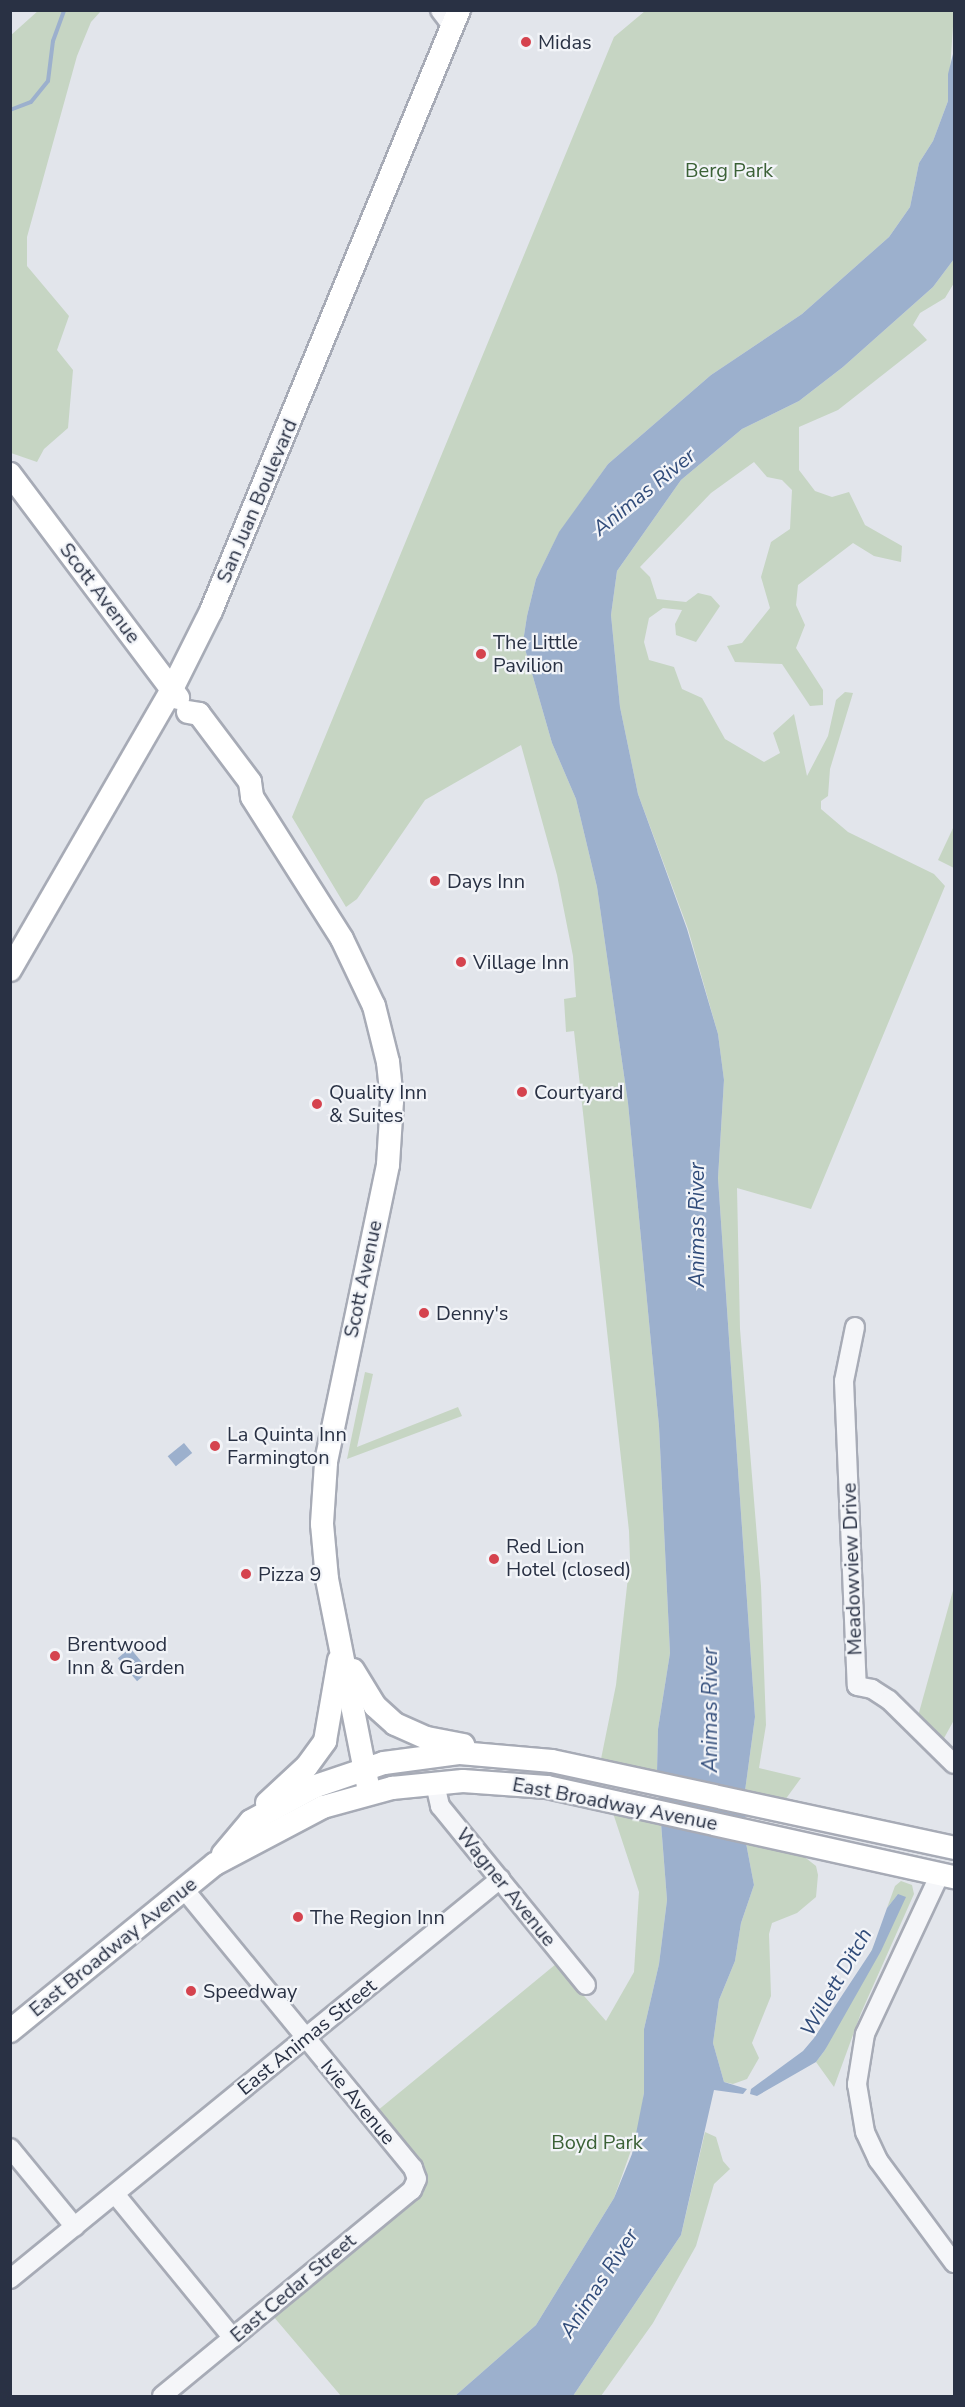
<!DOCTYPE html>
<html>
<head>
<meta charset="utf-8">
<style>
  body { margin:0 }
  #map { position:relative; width:965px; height:2407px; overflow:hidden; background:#e2e5eb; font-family:"Nunito Sans",sans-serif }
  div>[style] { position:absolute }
  .green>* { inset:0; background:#c6d5c3 }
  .water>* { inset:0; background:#9cb0cd; transform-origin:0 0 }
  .stream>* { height:4px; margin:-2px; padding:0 2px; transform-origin:2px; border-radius:2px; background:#9cb0cd }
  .roads { filter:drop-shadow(2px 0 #a7abb6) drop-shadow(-2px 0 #a7abb6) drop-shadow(0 2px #a7abb6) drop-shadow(0 -2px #a7abb6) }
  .minor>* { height:18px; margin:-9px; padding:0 9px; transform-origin:9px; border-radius:9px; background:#f5f6f9 }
  .major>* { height:22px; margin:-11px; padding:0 11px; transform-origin:11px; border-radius:11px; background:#fff }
  .dots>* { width:16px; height:16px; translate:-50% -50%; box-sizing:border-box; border:3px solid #f2f4f8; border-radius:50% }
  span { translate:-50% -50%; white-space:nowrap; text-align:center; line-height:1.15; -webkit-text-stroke:4.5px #f2f4f8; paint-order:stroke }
  .poi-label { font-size:20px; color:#293144 }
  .left { translate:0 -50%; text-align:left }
  .park-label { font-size:20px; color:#3b6136 }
  .street-label { font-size:20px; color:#293144 }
  .water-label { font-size:21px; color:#314c7a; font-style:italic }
  .frame { position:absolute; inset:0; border:12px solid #293144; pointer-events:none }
</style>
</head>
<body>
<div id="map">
  <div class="green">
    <i style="clip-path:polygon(39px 10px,101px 11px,91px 22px,77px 56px,27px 237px,27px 266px,69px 316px,57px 350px,73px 370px,68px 428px,44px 449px,37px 462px,11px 453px,10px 36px)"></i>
    <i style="clip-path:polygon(645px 11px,954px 11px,948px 101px,933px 141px,919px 163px,910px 207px,889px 237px,802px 314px,711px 375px,608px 464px,559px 533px,536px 579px,527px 616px,523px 642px,552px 743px,576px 799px,597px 887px,628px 1103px,659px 1426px,670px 1653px,658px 1729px,657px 1772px,601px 1759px,616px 1685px,630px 1559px,629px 1531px,574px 1031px,566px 1032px,564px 999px,576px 997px,573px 956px,557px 875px,521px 745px,425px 800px,357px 899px,346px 907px,292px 817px,614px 37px)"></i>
    <i style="clip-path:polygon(954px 259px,954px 283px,945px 298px,920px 313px,913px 325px,927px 340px,838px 410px,799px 427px,799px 470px,815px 491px,832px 497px,849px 492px,865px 525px,902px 546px,901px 562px,874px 556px,853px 543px,798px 585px,796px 605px,805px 625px,796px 648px,823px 690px,823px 705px,810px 706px,782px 664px,735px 662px,727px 646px,742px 643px,770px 608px,761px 577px,771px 542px,790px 529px,792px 490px,782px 480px,767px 477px,754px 462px,711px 493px,640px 567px,650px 577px,657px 599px,686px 602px,698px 593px,711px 596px,720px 606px,696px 642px,676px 635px,675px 624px,682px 610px,663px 608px,649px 618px,644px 642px,649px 660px,674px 667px,682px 689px,702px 698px,725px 739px,764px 762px,780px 753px,773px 733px,794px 714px,807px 776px,828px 736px,836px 700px,845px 692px,853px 693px,830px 769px,828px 796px,821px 801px,821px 809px,848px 832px,934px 874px,945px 886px,811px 1209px,737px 1188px,740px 1329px,761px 1586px,766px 1725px,759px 1768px,801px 1778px,785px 1800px,745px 1791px,755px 1717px,718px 1178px,724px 1080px,718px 1034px,688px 929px,638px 794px,620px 707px,611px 615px,617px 571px,681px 480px,742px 429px,799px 401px,843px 367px,933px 287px)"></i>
    <i style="clip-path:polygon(954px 826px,954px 868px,938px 860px)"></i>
    <i style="clip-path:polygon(365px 1372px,373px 1374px,357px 1447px,458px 1407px,462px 1416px,347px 1459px)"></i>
    <i style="clip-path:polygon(954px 1587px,954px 1720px,943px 1740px,918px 1716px)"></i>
    <i style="clip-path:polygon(613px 1813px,661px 1824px,667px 1900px,659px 1964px,644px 2029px,644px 2093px,639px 2128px,614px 2198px,536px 2325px,455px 2396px,341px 2396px,273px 2316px,424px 2192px,424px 2174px,377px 2111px,556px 1964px,606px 2021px,634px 1972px,639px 1892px)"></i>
    <i style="clip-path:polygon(746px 1843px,802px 1855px,816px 1866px,818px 1875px,816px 1897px,797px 1913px,772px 1923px,769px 1934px,771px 1996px,752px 2043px,759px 2058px,747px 2079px,733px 2084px,724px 2082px,713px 2043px,719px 2000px,735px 1961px,741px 1923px,754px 1885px)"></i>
    <i style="clip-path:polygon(901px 1881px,912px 1885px,914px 1894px,861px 2013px,834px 2087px,816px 2062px,825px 2050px,898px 1894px,887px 1908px,895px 1886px)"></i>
    <i style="clip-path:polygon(705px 2132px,716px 2137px,723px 2161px,730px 2169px,714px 2184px,696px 2246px,653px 2323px,601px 2396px,573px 2396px,681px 2235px)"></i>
  </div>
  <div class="water">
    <i style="clip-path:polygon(954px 50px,954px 259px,933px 287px,843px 367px,799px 401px,742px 429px,681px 480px,617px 571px,611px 615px,620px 707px,638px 794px,687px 929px,718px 1034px,724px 1080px,718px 1178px,755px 1717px,745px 1791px,746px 1843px,754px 1885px,741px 1923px,735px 1961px,719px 2000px,713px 2043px,724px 2082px,747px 2089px,743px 2094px,714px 2090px,681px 2235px,573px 2396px,455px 2396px,536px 2325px,614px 2198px,632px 2154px,644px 2093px,644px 2029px,659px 1964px,667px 1900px,657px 1772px,658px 1729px,670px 1653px,659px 1426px,628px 1103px,597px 887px,576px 799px,552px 743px,523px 642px,527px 616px,536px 579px,559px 532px,608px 464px,711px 375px,802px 314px,889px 237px,910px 207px,919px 163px,933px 141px,948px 101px,948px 74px)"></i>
    <i style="left:184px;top:1443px;width:13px;height:21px;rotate:51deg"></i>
    <i style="left:130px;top:1648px;width:30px;height:16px;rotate:50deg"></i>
    <i style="clip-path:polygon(898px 1894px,906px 1897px,881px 1951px,825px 2050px,816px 2062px,757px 2096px,750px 2094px,751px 2089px,803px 2051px,814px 2038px,872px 1950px,887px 1908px)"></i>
  </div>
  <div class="stream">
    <i style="left:10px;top:110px;width:22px;rotate:-21deg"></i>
    <i style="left:31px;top:102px;width:27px;rotate:-51deg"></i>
    <i style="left:48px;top:81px;width:40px;rotate:-82.9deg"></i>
    <i style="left:53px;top:41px;width:33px;rotate:-70deg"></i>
  </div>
  <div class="roads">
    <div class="minor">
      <i style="left:440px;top:10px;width:21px;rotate:53deg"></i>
      <i style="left:855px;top:1327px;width:55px;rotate:101.5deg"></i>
      <i style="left:844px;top:1381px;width:305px;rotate:87.6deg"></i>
      <i style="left:857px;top:1686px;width:15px;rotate:11deg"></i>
      <i style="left:872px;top:1689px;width:20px;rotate:33deg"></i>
      <i style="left:889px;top:1700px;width:91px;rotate:44.6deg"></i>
      <i style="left:435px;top:1784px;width:23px;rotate:77deg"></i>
      <i style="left:440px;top:1806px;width:231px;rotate:50.8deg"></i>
      <i style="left:940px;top:1874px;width:177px;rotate:115.1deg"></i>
      <i style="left:865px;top:2034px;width:51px;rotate:99.1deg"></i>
      <i style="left:857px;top:2084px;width:49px;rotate:80.5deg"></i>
      <i style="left:865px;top:2132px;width:31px;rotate:65deg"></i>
      <i style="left:878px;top:2160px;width:128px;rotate:53.6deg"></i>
      <i style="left:10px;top:2148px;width:102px;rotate:50.6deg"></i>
      <i style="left:115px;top:2194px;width:186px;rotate:50.7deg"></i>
      <i style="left:10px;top:2279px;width:633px;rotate:-39.23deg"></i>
      <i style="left:162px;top:2396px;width:324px;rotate:-39.5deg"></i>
      <i style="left:412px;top:2190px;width:12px;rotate:-66deg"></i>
      <i style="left:417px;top:2179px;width:12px;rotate:-110deg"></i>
      <i style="left:413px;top:2168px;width:361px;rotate:-129.4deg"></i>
    </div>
    <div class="major">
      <i style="left:10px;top:474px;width:280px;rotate:53.1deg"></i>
      <i style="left:188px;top:712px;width:11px;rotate:10deg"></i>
      <i style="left:199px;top:714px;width:85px;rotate:53.1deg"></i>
      <i style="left:250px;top:782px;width:15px;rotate:82deg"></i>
      <i style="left:252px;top:797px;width:168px;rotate:57.6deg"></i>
      <i style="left:342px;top:939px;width:74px;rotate:64.5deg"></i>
      <i style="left:374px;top:1006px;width:58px;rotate:76deg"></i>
      <i style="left:388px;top:1062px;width:39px;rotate:84deg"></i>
      <i style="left:392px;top:1101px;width:64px;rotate:93.6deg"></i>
      <i style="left:388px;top:1165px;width:304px;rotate:101.8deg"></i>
      <i style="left:326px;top:1463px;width:61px;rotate:93.8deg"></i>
      <i style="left:322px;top:1524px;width:55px;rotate:84.8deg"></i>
      <i style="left:327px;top:1579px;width:217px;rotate:78.8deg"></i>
      <i style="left:10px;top:970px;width:324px;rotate:-60deg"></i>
      <i style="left:172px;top:689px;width:87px;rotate:-63.4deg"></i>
      <i style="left:211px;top:611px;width:650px;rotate:-67.58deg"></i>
      <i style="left:353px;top:1670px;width:42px;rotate:58.6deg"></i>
      <i style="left:375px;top:1706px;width:27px;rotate:42deg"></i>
      <i style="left:395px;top:1724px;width:35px;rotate:24deg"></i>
      <i style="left:427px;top:1738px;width:37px;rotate:11deg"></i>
      <i style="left:267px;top:1803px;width:54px;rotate:-42.8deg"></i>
      <i style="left:307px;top:1766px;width:31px;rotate:-54deg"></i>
      <i style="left:325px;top:1741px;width:82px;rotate:-80.2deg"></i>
      <i style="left:223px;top:1854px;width:43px;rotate:-49.7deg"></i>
      <i style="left:251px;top:1821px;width:74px;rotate:-28.3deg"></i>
      <i style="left:316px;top:1786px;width:72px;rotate:-18.7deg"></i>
      <i style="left:384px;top:1763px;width:77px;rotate:-7.5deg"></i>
      <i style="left:460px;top:1753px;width:92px;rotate:5deg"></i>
      <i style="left:552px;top:1761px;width:411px;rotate:12.2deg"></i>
      <i style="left:10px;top:2031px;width:264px;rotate:-39.2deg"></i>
      <i style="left:215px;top:1864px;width:122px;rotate:-27.8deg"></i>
      <i style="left:323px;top:1807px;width:72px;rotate:-15.4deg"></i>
      <i style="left:392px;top:1788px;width:71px;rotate:-5.6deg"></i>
      <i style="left:463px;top:1781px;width:84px;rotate:4.1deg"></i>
      <i style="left:547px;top:1787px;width:417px;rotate:12.5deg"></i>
    </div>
  </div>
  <div class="dots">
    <i style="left:526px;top:42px;background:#d5434e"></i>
    <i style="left:481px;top:654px;background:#d5434e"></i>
    <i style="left:435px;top:881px;background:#d5434e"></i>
    <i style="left:461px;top:962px;background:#d5434e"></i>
    <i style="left:522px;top:1092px;background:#d5434e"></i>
    <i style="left:317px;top:1104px;background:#d5434e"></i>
    <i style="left:424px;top:1313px;background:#d5434e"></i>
    <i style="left:215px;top:1446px;background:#d5434e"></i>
    <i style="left:494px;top:1559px;background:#d5434e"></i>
    <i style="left:246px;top:1574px;background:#d5434e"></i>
    <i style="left:55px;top:1656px;background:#d5434e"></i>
    <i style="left:298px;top:1917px;background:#d5434e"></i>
    <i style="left:191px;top:1991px;background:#d5434e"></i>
  </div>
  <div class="poi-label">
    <span class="left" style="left:538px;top:42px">Midas</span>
    <span class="left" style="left:493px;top:654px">The Little<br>Pavilion</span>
    <span class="left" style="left:447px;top:881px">Days Inn</span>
    <span class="left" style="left:473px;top:962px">Village Inn</span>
    <span class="left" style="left:329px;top:1104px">Quality Inn<br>&amp; Suites</span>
    <span class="left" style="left:534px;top:1092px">Courtyard</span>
    <span class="left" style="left:436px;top:1313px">Denny's</span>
    <span class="left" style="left:227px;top:1446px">La Quinta Inn<br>Farmington</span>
    <span class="left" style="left:506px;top:1558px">Red Lion<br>Hotel (closed)</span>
    <span class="left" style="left:258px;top:1574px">Pizza 9</span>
    <span class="left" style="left:67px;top:1656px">Brentwood<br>Inn &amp; Garden</span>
    <span class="left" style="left:310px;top:1917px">The Region Inn</span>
    <span class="left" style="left:203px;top:1991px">Speedway</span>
  </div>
  <div class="park-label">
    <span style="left:729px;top:170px">Berg Park</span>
    <span style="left:597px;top:2142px">Boyd Park</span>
  </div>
  <div class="street-label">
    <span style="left:257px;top:501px;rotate:-67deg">San Juan Boulevard</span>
    <span style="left:100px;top:593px;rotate:53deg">Scott Avenue</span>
    <span style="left:363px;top:1279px;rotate:-78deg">Scott Avenue</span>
    <span style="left:852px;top:1569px;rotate:-92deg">Meadowview Drive</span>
    <span style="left:615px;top:1804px;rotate:11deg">East Broadway Avenue</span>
    <span style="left:506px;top:1887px;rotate:51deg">Wagner Avenue</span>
    <span style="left:113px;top:1947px;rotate:-39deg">East Broadway Avenue</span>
    <span style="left:307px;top:2037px;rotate:-39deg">East Animas Street</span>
    <span style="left:358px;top:2102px;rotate:50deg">Ivie Avenue</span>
    <span style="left:293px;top:2288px;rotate:-40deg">East Cedar Street</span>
  </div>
  <div class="water-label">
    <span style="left:644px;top:492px;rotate:-39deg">Animas River</span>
    <span style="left:697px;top:1225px;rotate:-90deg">Animas River</span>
    <span style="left:710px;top:1710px;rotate:-90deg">Animas River</span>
    <span style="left:836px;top:1982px;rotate:-60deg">Willett Ditch</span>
    <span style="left:599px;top:2283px;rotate:-57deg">Animas River</span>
  </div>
  <div class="frame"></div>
</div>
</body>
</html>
